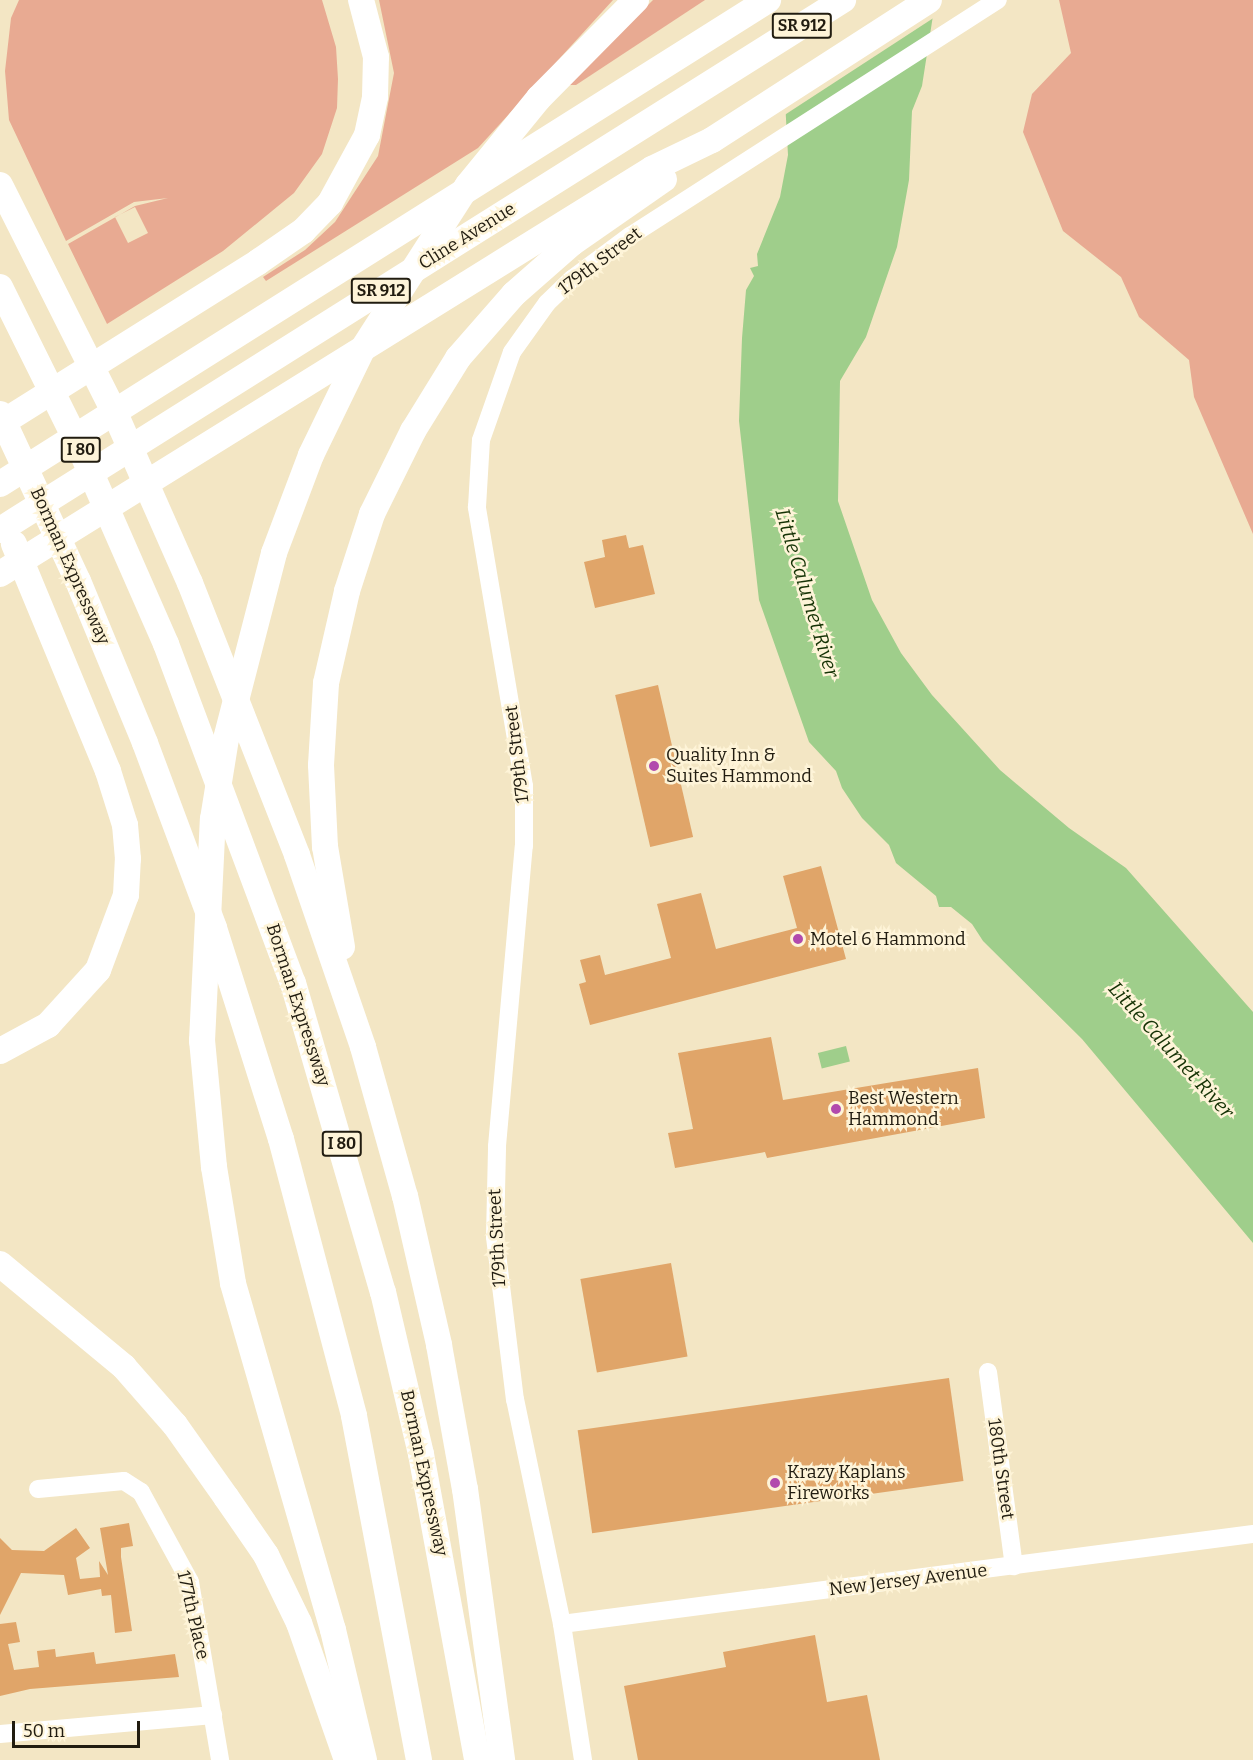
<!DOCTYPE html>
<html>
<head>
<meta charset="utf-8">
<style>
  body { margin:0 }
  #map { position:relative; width:1253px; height:1760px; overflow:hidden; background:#f3e6c4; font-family:Bitter,serif }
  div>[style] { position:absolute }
  .green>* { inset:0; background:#e8aa92 }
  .water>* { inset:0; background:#9fce8b; transform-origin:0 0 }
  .pier>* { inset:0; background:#f3e6c4 }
  .building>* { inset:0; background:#e0a569; transform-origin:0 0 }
  .minor>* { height:18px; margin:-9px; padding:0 9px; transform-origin:9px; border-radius:9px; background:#fff }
  .highway>* { height:26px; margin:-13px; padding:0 13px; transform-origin:13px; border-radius:13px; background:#fff }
  .dots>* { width:16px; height:16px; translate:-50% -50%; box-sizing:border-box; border:3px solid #fef4d8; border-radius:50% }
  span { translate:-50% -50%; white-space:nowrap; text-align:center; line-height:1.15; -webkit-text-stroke:5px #fef4d8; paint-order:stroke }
  .shield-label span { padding:2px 4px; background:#fef4d8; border:2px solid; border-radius:4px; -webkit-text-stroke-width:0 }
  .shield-label { font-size:16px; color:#211c10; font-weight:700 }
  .street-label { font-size:18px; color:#211c10 }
  .poi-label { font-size:18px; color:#211c10 }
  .left { translate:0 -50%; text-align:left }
  .water-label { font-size:20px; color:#143204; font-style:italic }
  .scale { position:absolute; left:12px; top:1721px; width:128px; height:27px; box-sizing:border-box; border:3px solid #211c10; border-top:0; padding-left:8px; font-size:18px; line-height:21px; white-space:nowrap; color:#211c10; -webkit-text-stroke:4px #fef4d8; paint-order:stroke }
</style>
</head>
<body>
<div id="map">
  <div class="green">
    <i style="clip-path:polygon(evenodd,19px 0,322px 0,336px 47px,338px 79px,337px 108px,322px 154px,294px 193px,223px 251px,107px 324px,68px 244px,135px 206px,168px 198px,134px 202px,66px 241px,9px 120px,5px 71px,11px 18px,19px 0,135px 207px,148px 233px,128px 243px,115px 217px,135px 207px)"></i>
    <i style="clip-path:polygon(379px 0,613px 0,478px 148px,266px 281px,263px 277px,305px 250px,335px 222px,378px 156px,394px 73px)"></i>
    <i style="clip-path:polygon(653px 0,705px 0,576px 85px,568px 85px)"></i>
    <i style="clip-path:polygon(1059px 0,1253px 0,1253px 534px,1194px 397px,1189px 360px,1139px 317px,1121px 277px,1063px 231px,1023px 132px,1032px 94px,1071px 53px)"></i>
  </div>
  <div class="water">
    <i style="clip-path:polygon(934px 9px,922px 86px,912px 111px,909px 180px,897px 247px,866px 337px,840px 381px,838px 501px,872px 600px,901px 653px,932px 695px,1000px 770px,1069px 828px,1126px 868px,1253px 1012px,1253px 1243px,1082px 1039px,983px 941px,972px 924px,951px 907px,939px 907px,936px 896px,896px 863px,889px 845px,862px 818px,842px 788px,836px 771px,809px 742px,759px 600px,739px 421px,742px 338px,746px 290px,754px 276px,750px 268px,758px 266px,757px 254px,780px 197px,788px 155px,785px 101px)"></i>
    <i style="left:846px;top:1046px;width:16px;height:29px;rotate:76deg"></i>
  </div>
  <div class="pier">
    <i style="clip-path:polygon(768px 0,936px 0,937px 9px,935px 17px,783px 116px)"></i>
  </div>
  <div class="building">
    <i style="clip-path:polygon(626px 535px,629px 548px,643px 545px,655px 594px,595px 608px,584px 562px,605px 557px,602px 540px)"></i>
    <i style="left:658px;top:685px;width:156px;height:44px;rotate:77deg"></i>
    <i style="clip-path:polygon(821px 866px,846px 959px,590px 1025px,579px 984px,586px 982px,580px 960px,600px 955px,605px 975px,671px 958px,657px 904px,701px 893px,716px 949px,797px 928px,783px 876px)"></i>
    <i style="clip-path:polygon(771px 1037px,783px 1100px,978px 1068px,985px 1118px,767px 1158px,765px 1152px,675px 1168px,668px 1133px,693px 1129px,678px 1053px)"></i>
    <i style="left:671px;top:1263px;width:95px;height:92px;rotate:80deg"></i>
    <i style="left:949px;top:1378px;width:104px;height:375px;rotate:82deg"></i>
    <i style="clip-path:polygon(129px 1523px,133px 1546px,121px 1548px,121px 1557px,132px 1631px,115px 1633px,111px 1595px,102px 1596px,101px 1589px,68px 1595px,64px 1575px,21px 1573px,0 1615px,0 1538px,12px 1550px,44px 1551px,76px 1528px,90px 1548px,76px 1558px,80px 1579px,100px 1577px,99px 1561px,108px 1575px,100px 1528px)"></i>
    <i style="clip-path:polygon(16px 1622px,20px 1642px,8px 1644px,14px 1670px,39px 1667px,37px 1651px,55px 1649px,56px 1657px,94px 1652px,96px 1664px,175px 1654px,179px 1677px,30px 1689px,0 1696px,0 1624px)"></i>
    <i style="clip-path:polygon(815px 1635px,827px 1702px,867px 1695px,880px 1760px,638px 1760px,624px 1686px,726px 1667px,723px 1652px)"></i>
  </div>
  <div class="minor">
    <i style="left:988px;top:1372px;width:196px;rotate:82.4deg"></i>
    <i style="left:38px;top:1489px;width:86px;rotate:-5.3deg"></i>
    <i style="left:124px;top:1481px;width:20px;rotate:33deg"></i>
    <i style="left:141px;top:1492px;width:102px;rotate:61.4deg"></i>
    <i style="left:190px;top:1582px;width:181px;rotate:80.4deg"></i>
    <i style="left:562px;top:1624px;width:697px;rotate:-7.42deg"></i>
    <i style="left:0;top:1734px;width:214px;rotate:-5.1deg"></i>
    <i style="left:583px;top:1760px;width:138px;rotate:-98.8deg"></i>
    <i style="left:562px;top:1624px;width:229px;rotate:-101.8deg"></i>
    <i style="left:515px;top:1400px;width:164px;rotate:-97deg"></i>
    <i style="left:495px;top:1237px;width:91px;rotate:-88.7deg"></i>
    <i style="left:497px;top:1146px;width:301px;rotate:-84.9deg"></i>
    <i style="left:524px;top:846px;width:60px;rotate:-90deg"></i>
    <i style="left:524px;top:786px;width:283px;rotate:-99.6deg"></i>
    <i style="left:477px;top:507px;width:67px;rotate:-86.6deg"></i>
    <i style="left:481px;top:440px;width:93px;rotate:-70.6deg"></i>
    <i style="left:512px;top:352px;width:60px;rotate:-54.5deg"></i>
    <i style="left:547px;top:303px;width:35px;rotate:-44deg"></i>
    <i style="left:572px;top:279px;width:72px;rotate:-36.6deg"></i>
    <i style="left:630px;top:236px;width:437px;rotate:-32.7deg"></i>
  </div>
  <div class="highway">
    <i style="left:0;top:185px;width:263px;rotate:63.3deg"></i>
    <i style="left:118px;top:420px;width:178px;rotate:66.2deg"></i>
    <i style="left:190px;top:583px;width:292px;rotate:68.5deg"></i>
    <i style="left:297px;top:855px;width:203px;rotate:71deg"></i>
    <i style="left:363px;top:1047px;width:155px;rotate:74.3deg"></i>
    <i style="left:405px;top:1196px;width:153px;rotate:77.1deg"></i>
    <i style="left:439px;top:1345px;width:146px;rotate:79.8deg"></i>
    <i style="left:465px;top:1489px;width:274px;rotate:82.2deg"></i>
    <i style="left:0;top:287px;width:180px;rotate:63.6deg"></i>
    <i style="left:80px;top:448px;width:214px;rotate:66.3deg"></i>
    <i style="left:166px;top:644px;width:362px;rotate:69.5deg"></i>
    <i style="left:293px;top:983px;width:322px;rotate:73.8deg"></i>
    <i style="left:383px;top:1292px;width:166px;rotate:76.8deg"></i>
    <i style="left:421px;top:1454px;width:311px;rotate:79.6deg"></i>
    <i style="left:0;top:414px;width:184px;rotate:65deg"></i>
    <i style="left:78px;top:581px;width:175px;rotate:67.5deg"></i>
    <i style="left:145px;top:743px;width:197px;rotate:69.5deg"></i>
    <i style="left:214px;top:928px;width:221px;rotate:72.4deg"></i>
    <i style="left:281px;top:1139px;width:286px;rotate:75.2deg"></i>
    <i style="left:354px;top:1416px;width:350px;rotate:79.3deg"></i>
    <i style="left:0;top:424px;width:305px;rotate:-32.1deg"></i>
    <i style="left:258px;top:262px;width:55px;rotate:-34.6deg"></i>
    <i style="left:303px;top:231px;width:39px;rotate:-46deg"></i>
    <i style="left:330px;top:203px;width:77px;rotate:-61.4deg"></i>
    <i style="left:367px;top:135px;width:39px;rotate:-78deg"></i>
    <i style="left:375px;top:97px;width:40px;rotate:-88.6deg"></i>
    <i style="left:376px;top:57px;width:59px;rotate:-104.7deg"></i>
    <i style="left:0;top:484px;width:908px;rotate:-32.22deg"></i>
    <i style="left:0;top:530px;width:996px;rotate:-32.16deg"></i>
    <i style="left:0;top:574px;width:768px;rotate:-31.85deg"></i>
    <i style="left:652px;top:169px;width:67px;rotate:-25.8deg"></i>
    <i style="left:712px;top:140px;width:258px;rotate:-32.8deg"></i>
    <i style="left:342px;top:947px;width:101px;rotate:-99.6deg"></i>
    <i style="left:325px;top:847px;width:82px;rotate:-92.8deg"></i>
    <i style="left:321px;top:765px;width:82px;rotate:-86.5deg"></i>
    <i style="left:326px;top:683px;width:94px;rotate:-77.1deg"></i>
    <i style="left:347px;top:591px;width:81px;rotate:-72deg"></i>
    <i style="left:372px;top:514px;width:93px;rotate:-63.7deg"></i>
    <i style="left:413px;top:431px;width:86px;rotate:-58.3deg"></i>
    <i style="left:458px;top:358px;width:85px;rotate:-48.8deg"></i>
    <i style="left:514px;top:294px;width:77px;rotate:-41.3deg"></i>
    <i style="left:572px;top:243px;width:112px;rotate:-34.8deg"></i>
    <i style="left:0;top:1051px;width:55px;rotate:-28.4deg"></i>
    <i style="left:48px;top:1025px;width:74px;rotate:-47.7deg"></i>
    <i style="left:98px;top:970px;width:80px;rotate:-69.5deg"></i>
    <i style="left:126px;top:895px;width:36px;rotate:-87deg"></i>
    <i style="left:128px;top:859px;width:34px;rotate:-95deg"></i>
    <i style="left:125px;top:825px;width:57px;rotate:-107.5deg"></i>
    <i style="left:108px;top:771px;width:246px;rotate:-112.5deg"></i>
    <i style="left:0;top:1264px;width:161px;rotate:39.7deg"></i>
    <i style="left:124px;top:1367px;width:77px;rotate:48.7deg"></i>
    <i style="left:175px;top:1425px;width:88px;rotate:54.7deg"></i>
    <i style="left:226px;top:1497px;width:70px;rotate:55.4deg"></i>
    <i style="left:266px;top:1555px;width:76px;rotate:64.1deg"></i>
    <i style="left:299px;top:1623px;width:145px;rotate:70.7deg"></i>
    <i style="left:364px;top:1760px;width:134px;rotate:-103.4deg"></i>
    <i style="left:333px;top:1630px;width:361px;rotate:-106.1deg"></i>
    <i style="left:233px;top:1283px;width:118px;rotate:-99.3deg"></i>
    <i style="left:214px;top:1167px;width:127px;rotate:-95.4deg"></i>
    <i style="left:202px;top:1041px;width:222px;rotate:-87.2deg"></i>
    <i style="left:213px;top:819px;width:81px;rotate:-80.8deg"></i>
    <i style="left:226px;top:739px;width:192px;rotate:-75.5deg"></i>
    <i style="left:274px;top:553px;width:105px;rotate:-69.3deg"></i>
    <i style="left:311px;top:455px;width:117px;rotate:-64.1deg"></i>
    <i style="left:362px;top:350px;width:196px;rotate:-57.3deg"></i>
    <i style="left:468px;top:185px;width:112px;rotate:-50.8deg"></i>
    <i style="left:539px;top:98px;width:138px;rotate:-45.3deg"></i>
  </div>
  <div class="dots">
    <i style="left:654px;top:766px;background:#b24aad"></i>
    <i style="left:798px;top:939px;background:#b24aad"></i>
    <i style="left:836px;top:1109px;background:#b24aad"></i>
    <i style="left:775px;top:1483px;background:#b24aad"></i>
  </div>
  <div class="shield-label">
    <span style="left:802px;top:26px">SR 912</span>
    <span style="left:381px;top:291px">SR 912</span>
    <span style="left:81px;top:450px">I 80</span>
    <span style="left:342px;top:1144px">I 80</span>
  </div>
  <div class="street-label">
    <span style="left:467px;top:236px;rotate:-32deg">Cline Avenue</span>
    <span style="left:600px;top:261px;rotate:-37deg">179th Street</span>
    <span style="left:70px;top:566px;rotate:66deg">Borman Expressway</span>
    <span style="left:517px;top:754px;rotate:-97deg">179th Street</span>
    <span style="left:298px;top:1005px;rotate:72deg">Borman Expressway</span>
    <span style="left:497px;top:1238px;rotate:-93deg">179th Street</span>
    <span style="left:1001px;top:1469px;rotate:82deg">180th Street</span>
    <span style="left:424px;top:1473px;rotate:78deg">Borman Expressway</span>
    <span style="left:908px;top:1580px;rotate:-7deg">New Jersey Avenue</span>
    <span style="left:193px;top:1615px;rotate:77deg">177th Place</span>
  </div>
  <div class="poi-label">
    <span class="left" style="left:666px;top:766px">Quality Inn &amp;<br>Suites Hammond</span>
    <span class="left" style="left:810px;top:939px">Motel 6 Hammond</span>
    <span class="left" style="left:848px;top:1109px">Best Western<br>Hammond</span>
    <span class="left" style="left:787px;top:1483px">Krazy Kaplans<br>Fireworks</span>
  </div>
  <div class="water-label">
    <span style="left:807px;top:593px;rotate:73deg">Little Calumet River</span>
    <span style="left:1171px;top:1050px;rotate:48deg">Little Calumet River</span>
  </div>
  <div class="scale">50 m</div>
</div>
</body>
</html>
